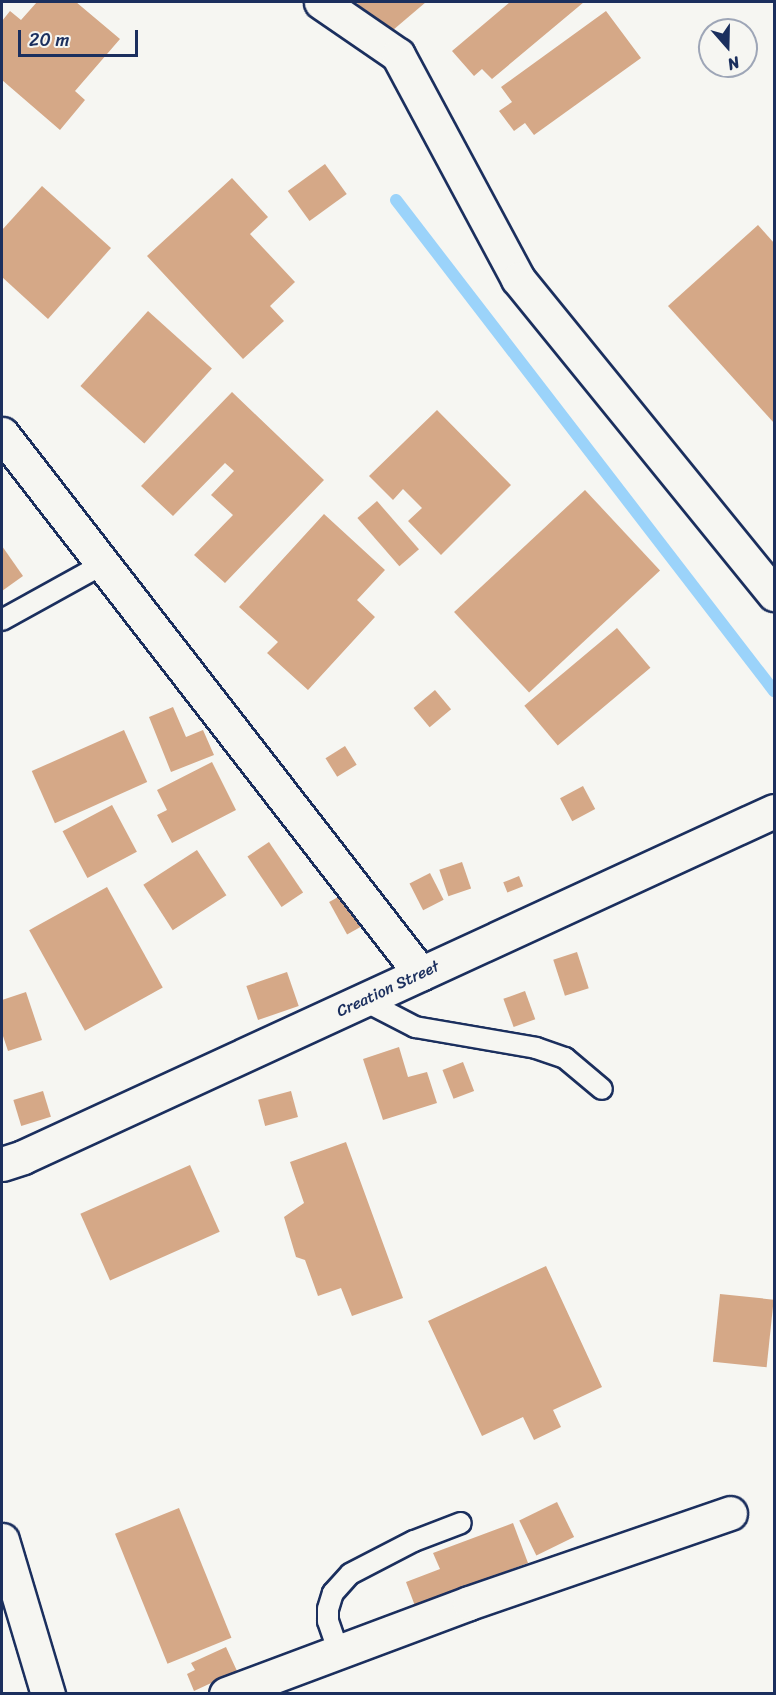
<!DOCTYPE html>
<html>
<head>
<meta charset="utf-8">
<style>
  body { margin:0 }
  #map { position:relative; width:776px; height:1695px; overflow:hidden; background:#f6f6f2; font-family:Sriracha,sans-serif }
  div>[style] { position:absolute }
  .stream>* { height:12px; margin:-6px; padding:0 6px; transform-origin:6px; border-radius:6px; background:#9bd3fa }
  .building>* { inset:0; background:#d5a887; transform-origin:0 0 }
  .roads { filter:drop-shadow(2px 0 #1b2f5e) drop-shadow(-2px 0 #1b2f5e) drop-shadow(0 2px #1b2f5e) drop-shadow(0 -2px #1b2f5e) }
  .service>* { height:20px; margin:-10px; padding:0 10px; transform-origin:10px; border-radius:10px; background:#f6f6f2 }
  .minor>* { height:33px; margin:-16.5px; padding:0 16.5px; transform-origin:16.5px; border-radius:16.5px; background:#f6f6f2 }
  span { translate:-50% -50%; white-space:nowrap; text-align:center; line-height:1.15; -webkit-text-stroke:4.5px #f6f6f2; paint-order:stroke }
  .street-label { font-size:16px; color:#1b2f5e }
  .frame { position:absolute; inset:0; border:3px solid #1b2f5e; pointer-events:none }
  .north { position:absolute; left:698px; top:18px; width:60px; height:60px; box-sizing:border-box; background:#f6f6f2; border:2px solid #9ea6b7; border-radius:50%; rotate:160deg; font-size:16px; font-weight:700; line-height:24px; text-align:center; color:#1b2f5e }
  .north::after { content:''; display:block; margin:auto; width:21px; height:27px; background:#1b2f5e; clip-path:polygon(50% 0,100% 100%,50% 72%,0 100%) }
  .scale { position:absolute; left:18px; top:30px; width:120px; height:27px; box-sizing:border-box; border:3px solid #1b2f5e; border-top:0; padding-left:8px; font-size:18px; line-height:21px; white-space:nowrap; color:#1b2f5e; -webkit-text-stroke:4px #f6f6f2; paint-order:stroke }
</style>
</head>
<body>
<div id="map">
  <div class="stream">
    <i style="left:396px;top:200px;width:620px;rotate:52.41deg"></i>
  </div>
  <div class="building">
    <i style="clip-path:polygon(37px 2px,76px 2px,120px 39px,75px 91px,85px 100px,60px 130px,2px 80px,2px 21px,10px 11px,21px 20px)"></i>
    <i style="clip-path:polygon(356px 2px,426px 2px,386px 36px)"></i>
    <i style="clip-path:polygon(510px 2px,584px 2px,492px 79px,482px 69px,474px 76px,452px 51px)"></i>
    <i style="clip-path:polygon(606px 11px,641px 58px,534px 135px,525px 123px,514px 131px,499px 111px,512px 102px,501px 87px)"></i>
    <i style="left:325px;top:164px;width:37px;height:46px;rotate:54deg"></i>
    <i style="clip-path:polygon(232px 178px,268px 217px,250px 234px,295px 282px,270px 306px,284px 321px,243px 359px,147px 256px)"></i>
    <i style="clip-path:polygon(42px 186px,111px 248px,48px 319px,2px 277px,2px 230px)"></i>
    <i style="clip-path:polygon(758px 225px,774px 243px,774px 423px,668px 306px)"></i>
    <i style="left:148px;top:311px;width:86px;height:101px;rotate:42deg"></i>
    <i style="clip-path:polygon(232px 392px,324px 480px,225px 583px,194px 555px,233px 515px,211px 495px,234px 471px,225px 463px,173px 516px,141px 486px)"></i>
    <i style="clip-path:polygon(437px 410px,511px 485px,441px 555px,408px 521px,422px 508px,403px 489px,393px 500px,369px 476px)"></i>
    <i style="left:585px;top:490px;width:110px;height:179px;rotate:47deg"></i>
    <i style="left:377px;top:501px;width:64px;height:26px;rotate:49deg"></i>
    <i style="clip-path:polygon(324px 514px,385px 570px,357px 600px,375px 617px,308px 690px,267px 653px,278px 642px,239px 607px)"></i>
    <i style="clip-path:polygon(2px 546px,23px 576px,2px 591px)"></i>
    <i style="left:617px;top:628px;width:52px;height:121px;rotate:50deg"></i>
    <i style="left:435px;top:690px;width:25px;height:28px;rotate:50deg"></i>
    <i style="clip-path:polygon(173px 707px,186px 737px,203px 730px,214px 755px,171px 772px,149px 717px)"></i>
    <i style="left:124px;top:730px;width:57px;height:101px;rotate:66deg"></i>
    <i style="left:345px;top:746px;width:22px;height:23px;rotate:58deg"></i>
    <i style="clip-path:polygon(212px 762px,236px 810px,172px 843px,157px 815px,167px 810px,157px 790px)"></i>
    <i style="left:583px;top:786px;width:26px;height:26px;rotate:62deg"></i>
    <i style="left:112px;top:805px;width:53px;height:56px;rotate:62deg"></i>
    <i style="left:269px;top:842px;width:61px;height:26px;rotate:56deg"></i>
    <i style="left:197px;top:850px;width:54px;height:64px;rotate:57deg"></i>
    <i style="left:462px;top:862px;width:28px;height:24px;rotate:71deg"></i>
    <i style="left:430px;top:873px;width:30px;height:23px;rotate:63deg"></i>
    <i style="left:519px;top:876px;width:11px;height:17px;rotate:68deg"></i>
    <i style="left:107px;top:887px;width:115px;height:89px;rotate:61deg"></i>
    <i style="left:351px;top:890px;width:37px;height:25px;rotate:61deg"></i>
    <i style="left:577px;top:952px;width:38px;height:25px;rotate:72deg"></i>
    <i style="left:287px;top:972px;width:36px;height:43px;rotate:71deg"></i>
    <i style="left:525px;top:991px;width:30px;height:23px;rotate:70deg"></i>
    <i style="clip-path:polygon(26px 992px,42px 1040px,8px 1051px,2px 1033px,2px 1000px)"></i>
    <i style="clip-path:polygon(399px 1047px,408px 1077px,427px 1072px,437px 1103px,383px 1120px,363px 1059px)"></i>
    <i style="left:463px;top:1062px;width:31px;height:22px;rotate:69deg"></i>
    <i style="left:43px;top:1091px;width:27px;height:31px;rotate:73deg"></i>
    <i style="left:291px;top:1091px;width:27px;height:34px;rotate:75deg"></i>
    <i style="clip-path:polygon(346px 1142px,403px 1298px,352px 1316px,341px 1288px,318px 1296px,305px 1260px,296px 1257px,284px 1217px,304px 1203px,290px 1162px)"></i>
    <i style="left:190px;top:1165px;width:73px;height:120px;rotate:66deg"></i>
    <i style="clip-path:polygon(546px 1266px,602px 1387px,553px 1410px,561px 1427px,534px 1440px,523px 1417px,482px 1436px,428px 1321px)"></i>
    <i style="left:720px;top:1294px;width:54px;height:68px;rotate:6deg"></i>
    <i style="left:557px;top:1502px;width:39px;height:42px;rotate:64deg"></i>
    <i style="left:179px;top:1508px;width:140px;height:69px;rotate:68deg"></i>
    <i style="clip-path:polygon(513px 1523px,528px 1563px,415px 1606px,406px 1582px,440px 1569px,433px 1553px)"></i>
    <i style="clip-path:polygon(226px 1647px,237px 1671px,194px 1691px,187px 1674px,195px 1670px,191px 1663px)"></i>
  </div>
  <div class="roads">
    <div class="service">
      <i style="left:2px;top:620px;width:115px;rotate:-29deg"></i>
      <i style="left:363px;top:1000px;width:59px;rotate:27.4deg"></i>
      <i style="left:415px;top:1027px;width:123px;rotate:9.8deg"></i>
      <i style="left:536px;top:1048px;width:31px;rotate:19deg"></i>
      <i style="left:565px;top:1058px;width:48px;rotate:40deg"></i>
      <i style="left:338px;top:1650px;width:31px;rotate:-109deg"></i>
      <i style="left:328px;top:1621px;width:12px;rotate:-90deg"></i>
      <i style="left:328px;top:1609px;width:17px;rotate:-73deg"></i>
      <i style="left:333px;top:1593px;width:25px;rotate:-48deg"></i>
      <i style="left:350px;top:1574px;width:72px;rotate:-27.3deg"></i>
      <i style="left:414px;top:1541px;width:50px;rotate:-21deg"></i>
    </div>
    <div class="minor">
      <i style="left:321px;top:2px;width:93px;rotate:34.5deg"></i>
      <i style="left:398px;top:55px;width:254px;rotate:61.8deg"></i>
      <i style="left:518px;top:279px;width:406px;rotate:50.9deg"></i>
      <i style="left:2px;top:434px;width:683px;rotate:52.19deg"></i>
      <i style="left:2px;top:1164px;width:22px;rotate:-18deg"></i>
      <i style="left:23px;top:1157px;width:827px;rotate:-24.74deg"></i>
      <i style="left:2px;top:1540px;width:161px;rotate:73.4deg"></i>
      <i style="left:226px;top:1694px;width:259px;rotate:-20.5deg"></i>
      <i style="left:469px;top:1603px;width:276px;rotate:-19deg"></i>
    </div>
  </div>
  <div class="street-label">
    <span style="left:388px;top:989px;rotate:-25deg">Creation Street</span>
  </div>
  <div class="frame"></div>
  <div class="north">N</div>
  <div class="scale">20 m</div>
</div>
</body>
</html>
